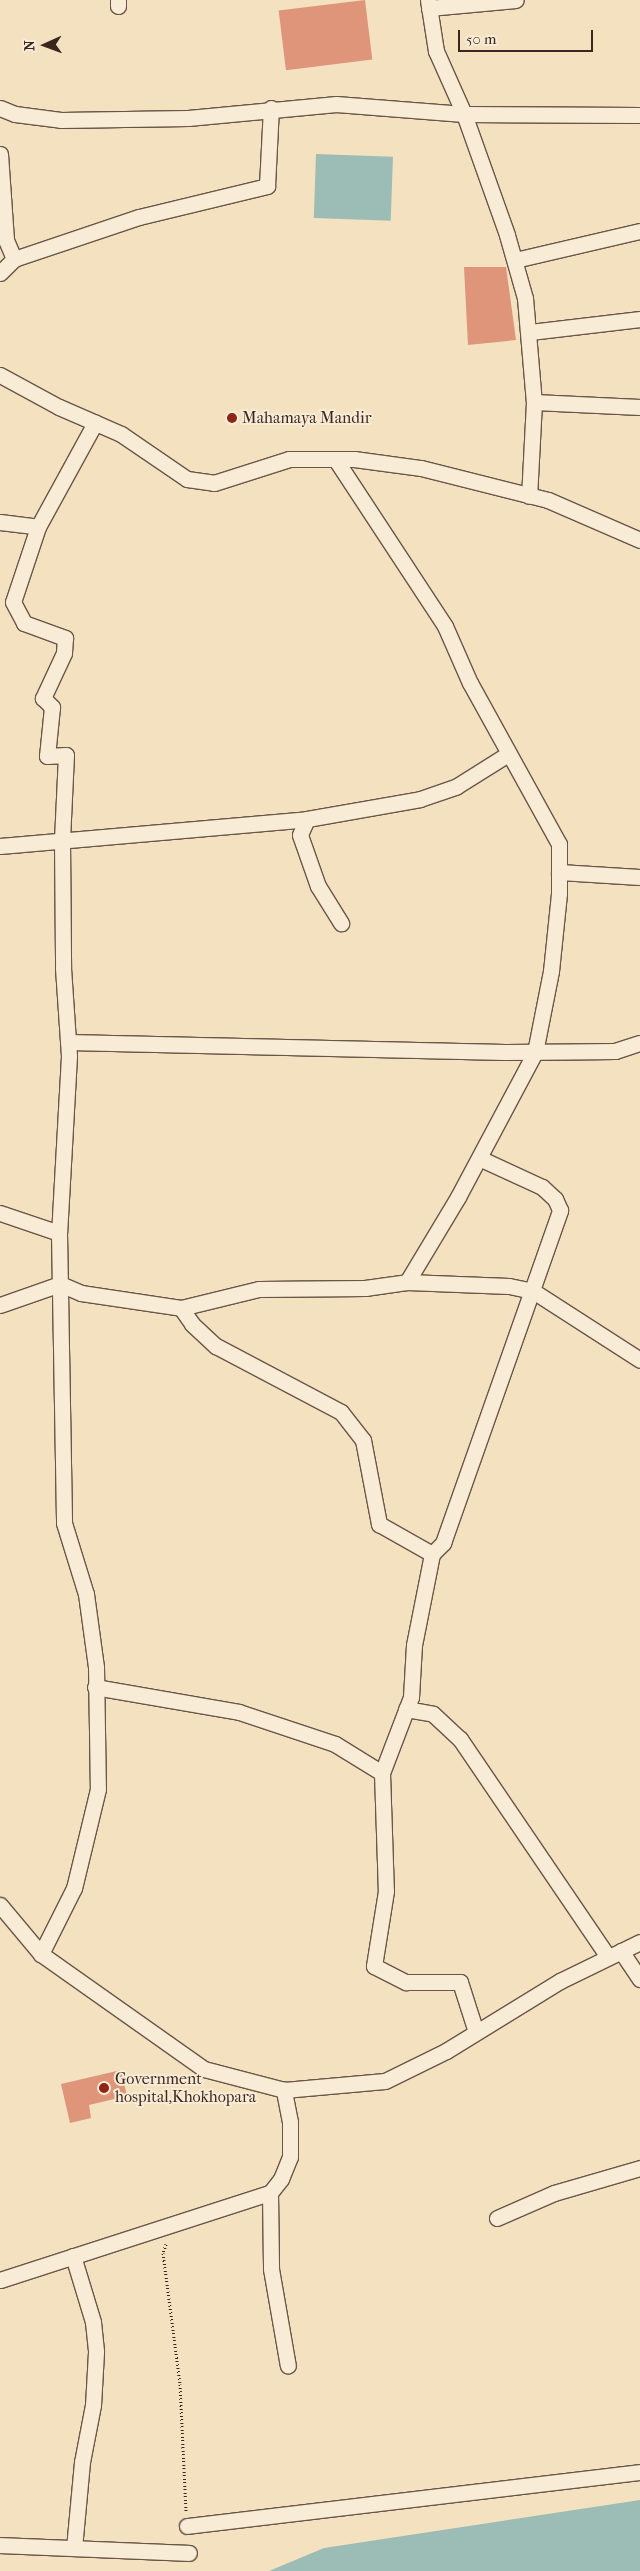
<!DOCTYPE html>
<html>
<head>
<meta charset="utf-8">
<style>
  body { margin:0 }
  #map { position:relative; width:640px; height:2571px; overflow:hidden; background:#f4e1c0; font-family:"IM FELL French Canon",serif }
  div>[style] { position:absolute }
  .water>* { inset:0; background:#9cbdb5; transform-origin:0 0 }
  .building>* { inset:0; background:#de9579; transform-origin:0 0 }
  .path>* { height:3px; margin-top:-1.5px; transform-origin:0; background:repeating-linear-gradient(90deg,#3c2720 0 1px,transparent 0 3.5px) }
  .roads { filter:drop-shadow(1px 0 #6a5648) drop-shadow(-1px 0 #6a5648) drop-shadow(0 1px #6a5648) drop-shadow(0 -1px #6a5648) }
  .street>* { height:15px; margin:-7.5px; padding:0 7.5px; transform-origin:7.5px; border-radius:7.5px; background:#f8ecd6 }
  .dots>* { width:14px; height:14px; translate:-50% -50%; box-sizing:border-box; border:2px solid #f8ecd6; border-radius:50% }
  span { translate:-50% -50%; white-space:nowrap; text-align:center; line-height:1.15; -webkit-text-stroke:4px #f8ecd6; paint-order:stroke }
  .poi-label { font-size:16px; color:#3c2720 }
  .left { translate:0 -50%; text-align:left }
  .north { position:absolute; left:20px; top:20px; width:50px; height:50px; -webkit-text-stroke:4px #f8ecd6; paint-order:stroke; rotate:268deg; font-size:14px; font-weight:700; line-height:20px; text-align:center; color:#3c2720 }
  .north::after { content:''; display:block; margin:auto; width:18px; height:22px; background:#3c2720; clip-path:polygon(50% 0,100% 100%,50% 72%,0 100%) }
  .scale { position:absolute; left:458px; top:30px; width:135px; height:22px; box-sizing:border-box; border:2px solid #3c2720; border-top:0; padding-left:6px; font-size:15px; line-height:18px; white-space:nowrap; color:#3c2720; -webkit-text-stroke:4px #f8ecd6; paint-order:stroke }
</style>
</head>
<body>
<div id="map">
  <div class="water">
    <i style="left:316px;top:154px;width:77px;height:64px;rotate:2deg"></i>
    <i style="clip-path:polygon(640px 2500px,640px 2571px,269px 2571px,324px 2548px)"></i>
  </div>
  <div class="building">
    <i style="left:365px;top:0;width:60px;height:87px;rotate:83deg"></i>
    <i style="clip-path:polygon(464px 267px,506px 267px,516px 340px,468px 345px)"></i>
    <i style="clip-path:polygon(121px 2070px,127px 2096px,89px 2105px,91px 2118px,70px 2123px,61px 2084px)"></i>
  </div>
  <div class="path">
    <i style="left:166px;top:2244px;width:9px;rotate:108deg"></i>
    <i style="left:163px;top:2253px;width:132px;rotate:82.6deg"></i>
    <i style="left:180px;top:2384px;width:127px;rotate:87.3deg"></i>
  </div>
  <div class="roads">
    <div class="street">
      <i style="left:118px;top:0;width:6px;rotate:90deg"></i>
      <i style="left:428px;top:0;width:52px;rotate:81.1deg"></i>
      <i style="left:436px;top:51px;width:69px;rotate:66deg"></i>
      <i style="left:464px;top:114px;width:128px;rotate:70.4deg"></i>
      <i style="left:507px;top:235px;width:66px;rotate:74.1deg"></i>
      <i style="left:525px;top:298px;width:104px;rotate:85.1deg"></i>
      <i style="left:534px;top:402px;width:94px;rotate:93deg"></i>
      <i style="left:429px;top:8px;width:87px;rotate:-5.3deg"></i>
      <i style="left:0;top:108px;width:16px;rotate:22deg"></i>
      <i style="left:15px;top:114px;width:46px;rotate:7.4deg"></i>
      <i style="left:61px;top:120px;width:127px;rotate:-0.9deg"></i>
      <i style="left:188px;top:118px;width:149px;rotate:-5.4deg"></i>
      <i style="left:336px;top:104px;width:128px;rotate:4.5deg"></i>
      <i style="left:464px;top:114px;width:176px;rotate:0.3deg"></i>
      <i style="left:0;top:154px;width:86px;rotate:86deg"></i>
      <i style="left:6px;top:240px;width:21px;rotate:67deg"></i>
      <i style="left:515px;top:260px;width:128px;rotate:-13.1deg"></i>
      <i style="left:0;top:273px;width:20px;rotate:-45deg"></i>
      <i style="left:14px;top:259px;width:132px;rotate:-18.6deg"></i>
      <i style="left:139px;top:217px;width:132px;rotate:-13.6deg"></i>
      <i style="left:267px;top:186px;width:78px;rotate:-87.1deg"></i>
      <i style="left:530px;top:332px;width:111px;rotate:-6.7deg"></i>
      <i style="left:0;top:375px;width:67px;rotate:28.5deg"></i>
      <i style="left:59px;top:407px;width:68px;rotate:23.5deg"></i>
      <i style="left:121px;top:434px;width:80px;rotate:34.3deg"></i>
      <i style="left:187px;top:479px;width:27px;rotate:8deg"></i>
      <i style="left:214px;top:483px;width:79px;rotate:-17.7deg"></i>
      <i style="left:289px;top:459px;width:65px"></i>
      <i style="left:354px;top:459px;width:68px;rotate:7.7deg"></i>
      <i style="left:421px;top:468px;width:131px;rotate:14.1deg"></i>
      <i style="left:548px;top:500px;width:100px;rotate:23.5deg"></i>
      <i style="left:534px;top:402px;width:106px;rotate:2.7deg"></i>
      <i style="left:0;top:522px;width:38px;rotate:7deg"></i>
      <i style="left:38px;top:527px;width:119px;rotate:-61.3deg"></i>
      <i style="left:38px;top:527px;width:79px;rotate:108.4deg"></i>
      <i style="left:13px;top:602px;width:24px;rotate:62deg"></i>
      <i style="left:24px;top:623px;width:44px;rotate:20.1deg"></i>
      <i style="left:65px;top:638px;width:15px;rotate:94deg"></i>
      <i style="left:64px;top:653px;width:50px;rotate:115deg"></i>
      <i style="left:43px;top:698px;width:13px;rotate:45deg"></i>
      <i style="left:52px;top:707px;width:49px;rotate:95.8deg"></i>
      <i style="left:47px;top:756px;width:19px;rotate:-3deg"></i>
      <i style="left:66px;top:755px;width:86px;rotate:92.7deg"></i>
      <i style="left:62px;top:841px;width:127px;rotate:89.5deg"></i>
      <i style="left:63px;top:968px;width:88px;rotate:86.1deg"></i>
      <i style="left:69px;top:1056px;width:177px;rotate:93.2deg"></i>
      <i style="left:59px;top:1233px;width:290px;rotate:89deg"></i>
      <i style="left:64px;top:1523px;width:74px;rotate:72.8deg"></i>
      <i style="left:86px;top:1594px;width:74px;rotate:82.2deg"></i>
      <i style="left:96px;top:1667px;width:122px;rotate:89.1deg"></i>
      <i style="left:98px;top:1789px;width:102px;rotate:103.6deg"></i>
      <i style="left:74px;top:1888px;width:74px;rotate:116.6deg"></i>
      <i style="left:307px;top:819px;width:17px;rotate:114deg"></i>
      <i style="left:300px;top:835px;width:54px;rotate:70.6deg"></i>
      <i style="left:318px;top:886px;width:44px;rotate:58.1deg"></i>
      <i style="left:0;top:846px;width:308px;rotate:-5deg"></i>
      <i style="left:307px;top:819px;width:115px;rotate:-10deg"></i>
      <i style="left:420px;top:799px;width:39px;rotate:-19deg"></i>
      <i style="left:457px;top:786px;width:60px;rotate:-32.1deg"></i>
      <i style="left:559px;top:872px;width:81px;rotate:3.5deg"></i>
      <i style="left:68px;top:1042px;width:437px;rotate:1.3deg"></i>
      <i style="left:505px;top:1052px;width:110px;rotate:-0.5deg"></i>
      <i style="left:615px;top:1051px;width:26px;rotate:-18deg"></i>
      <i style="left:0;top:1213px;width:62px;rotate:18.7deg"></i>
      <i style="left:407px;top:1282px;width:102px;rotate:2.2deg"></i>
      <i style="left:509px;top:1286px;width:25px;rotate:12deg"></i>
      <i style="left:533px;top:1291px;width:127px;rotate:32.8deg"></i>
      <i style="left:0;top:1305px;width:64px;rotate:-19.3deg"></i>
      <i style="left:60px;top:1284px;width:23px;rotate:23deg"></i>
      <i style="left:81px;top:1293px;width:101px;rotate:8.5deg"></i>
      <i style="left:181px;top:1308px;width:80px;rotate:-13.7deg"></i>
      <i style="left:259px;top:1289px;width:106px;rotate:-0.5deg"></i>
      <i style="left:365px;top:1288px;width:42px;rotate:-8.1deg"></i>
      <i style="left:407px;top:1282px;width:99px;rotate:-59deg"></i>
      <i style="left:458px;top:1197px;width:164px;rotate:-62deg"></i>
      <i style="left:535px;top:1052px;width:83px;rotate:-78.8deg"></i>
      <i style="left:551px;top:971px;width:78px;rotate:-84.1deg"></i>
      <i style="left:559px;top:893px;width:49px;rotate:-90deg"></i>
      <i style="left:559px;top:844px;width:184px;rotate:-118.9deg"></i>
      <i style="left:470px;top:683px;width:62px;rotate:-113.7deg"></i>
      <i style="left:445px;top:626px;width:199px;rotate:-123.3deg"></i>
      <i style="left:181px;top:1308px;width:19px;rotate:55deg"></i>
      <i style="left:192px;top:1324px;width:33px;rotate:43deg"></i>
      <i style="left:216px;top:1346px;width:141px;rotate:27.8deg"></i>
      <i style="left:341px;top:1412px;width:36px;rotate:52deg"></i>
      <i style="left:363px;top:1440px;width:86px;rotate:79.2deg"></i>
      <i style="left:379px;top:1524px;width:61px;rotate:29.5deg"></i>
      <i style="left:95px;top:1687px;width:146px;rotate:9.8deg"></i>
      <i style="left:239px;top:1712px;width:101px;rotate:18.4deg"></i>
      <i style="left:335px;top:1744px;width:55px;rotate:31.7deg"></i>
      <i style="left:382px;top:1773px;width:81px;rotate:-69.1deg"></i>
      <i style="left:411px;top:1697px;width:52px;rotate:-86.7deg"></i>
      <i style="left:414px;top:1645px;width:93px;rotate:-78.8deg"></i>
      <i style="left:432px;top:1554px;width:16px;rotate:-45deg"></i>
      <i style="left:443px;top:1543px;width:353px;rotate:-70.6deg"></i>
      <i style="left:560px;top:1210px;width:12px;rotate:-114deg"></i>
      <i style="left:555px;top:1199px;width:18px;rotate:-137deg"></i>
      <i style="left:542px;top:1187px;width:69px;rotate:-155.3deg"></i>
      <i style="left:406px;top:1709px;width:27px;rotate:10deg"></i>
      <i style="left:433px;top:1714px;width:37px;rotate:43deg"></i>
      <i style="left:460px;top:1739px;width:263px;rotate:55.8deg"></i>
      <i style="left:382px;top:1773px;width:118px;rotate:88.1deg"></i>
      <i style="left:386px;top:1891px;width:76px;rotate:99.1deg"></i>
      <i style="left:374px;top:1966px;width:36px;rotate:27deg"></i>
      <i style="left:406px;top:1982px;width:54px"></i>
      <i style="left:460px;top:1982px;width:52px;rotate:72.3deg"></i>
      <i style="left:0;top:1905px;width:64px;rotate:50.1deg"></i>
      <i style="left:41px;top:1954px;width:199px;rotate:35.2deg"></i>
      <i style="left:204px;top:2069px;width:83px;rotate:14.7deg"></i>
      <i style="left:284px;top:2090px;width:101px;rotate:-5.1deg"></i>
      <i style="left:385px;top:2081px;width:68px;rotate:-26.2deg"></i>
      <i style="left:446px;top:2051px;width:134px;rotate:-31.6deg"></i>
      <i style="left:560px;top:1981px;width:89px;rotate:-26deg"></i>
      <i style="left:621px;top:1951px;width:34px;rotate:56deg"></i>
      <i style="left:270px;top:2193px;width:76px;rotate:89.2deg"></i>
      <i style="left:271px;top:2269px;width:98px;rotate:80.1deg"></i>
      <i style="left:497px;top:2218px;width:62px;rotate:-23.7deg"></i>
      <i style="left:554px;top:2193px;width:90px;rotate:-16.2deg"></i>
      <i style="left:73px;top:2256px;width:69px;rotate:73.1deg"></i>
      <i style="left:93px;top:2322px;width:30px;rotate:84deg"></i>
      <i style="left:96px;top:2352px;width:53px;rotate:93.2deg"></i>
      <i style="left:93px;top:2405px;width:58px;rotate:100.9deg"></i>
      <i style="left:82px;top:2462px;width:86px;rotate:95.3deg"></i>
      <i style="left:0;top:2280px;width:284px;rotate:-17.9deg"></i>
      <i style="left:270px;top:2193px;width:18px;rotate:-52deg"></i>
      <i style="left:281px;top:2179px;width:24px;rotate:-68deg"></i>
      <i style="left:290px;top:2157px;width:35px;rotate:-90deg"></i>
      <i style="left:290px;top:2122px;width:33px;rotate:-101deg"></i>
      <i style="left:187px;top:2526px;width:456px;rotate:-6.8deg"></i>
      <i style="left:0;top:2545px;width:189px;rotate:2.4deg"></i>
    </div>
  </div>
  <div class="dots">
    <i style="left:232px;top:418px;background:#8f2418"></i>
    <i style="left:104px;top:2088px;background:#8f2418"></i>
  </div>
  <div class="poi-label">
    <span class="left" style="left:242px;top:418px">Mahamaya Mandir</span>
    <span class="left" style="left:115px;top:2088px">Government<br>hospital,Khokhopara</span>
  </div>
  <div class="north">N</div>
  <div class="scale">50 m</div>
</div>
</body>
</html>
